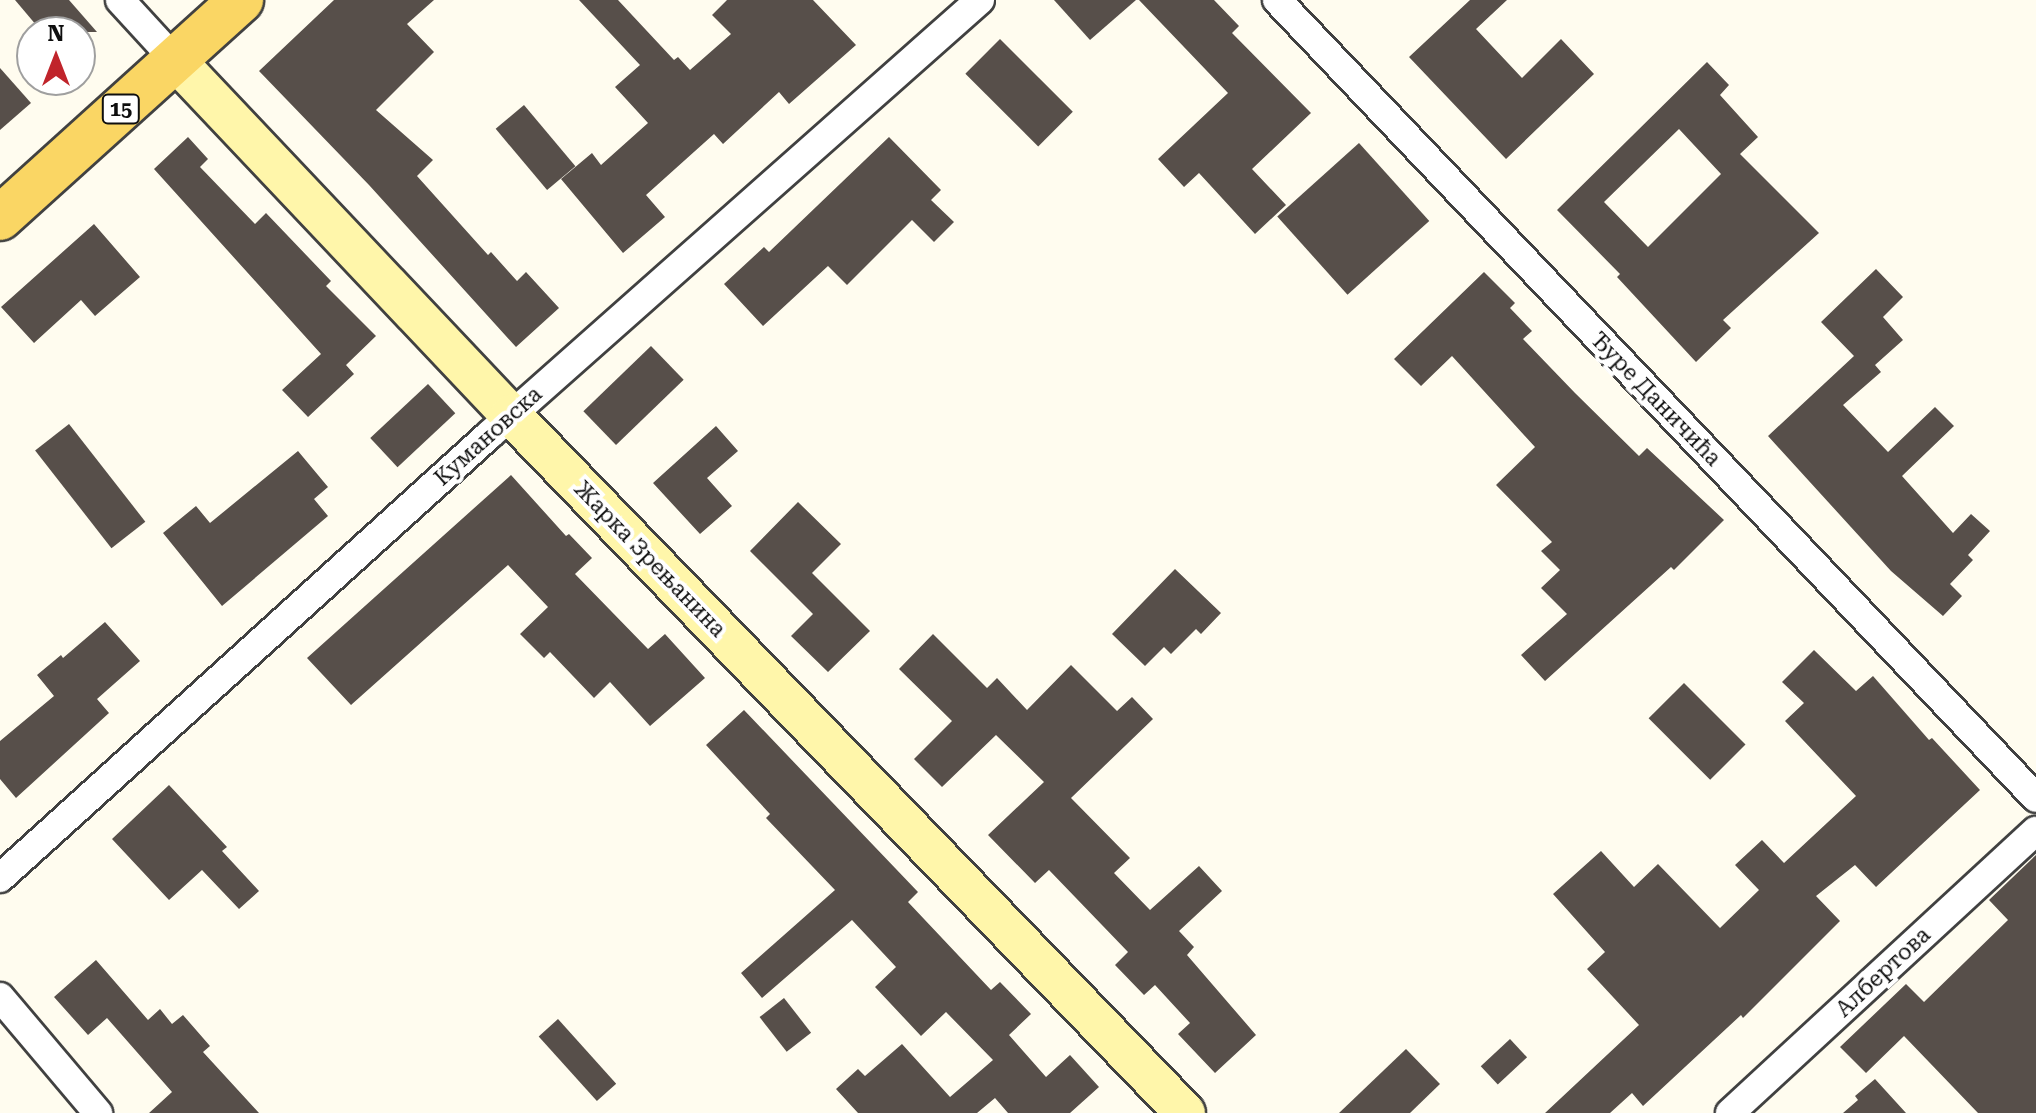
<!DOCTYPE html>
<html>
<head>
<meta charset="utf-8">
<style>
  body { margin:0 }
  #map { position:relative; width:2036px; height:1113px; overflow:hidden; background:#fffcef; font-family:"Roboto Serif",serif }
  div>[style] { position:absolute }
  .building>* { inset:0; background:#574f4a; transform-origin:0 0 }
  .roads { filter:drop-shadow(2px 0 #414141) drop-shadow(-2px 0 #414141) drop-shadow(0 2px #414141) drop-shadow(0 -2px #414141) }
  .street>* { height:28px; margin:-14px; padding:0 14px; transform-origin:14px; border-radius:14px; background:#fff }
  .secondary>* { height:40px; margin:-20px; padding:0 20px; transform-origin:20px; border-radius:20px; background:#fff6aa }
  .primary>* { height:44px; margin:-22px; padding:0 22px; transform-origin:22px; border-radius:22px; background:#fad664 }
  span { translate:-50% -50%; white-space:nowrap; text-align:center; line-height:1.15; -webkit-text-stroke:8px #fff; paint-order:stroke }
  .shield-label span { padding:2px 6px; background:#fff; border:2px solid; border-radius:6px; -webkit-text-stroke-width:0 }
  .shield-label { font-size:20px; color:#0e0e0e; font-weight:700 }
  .street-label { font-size:22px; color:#0e0e0e }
  .north { position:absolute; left:16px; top:16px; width:80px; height:80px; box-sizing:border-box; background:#fff; border:2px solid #9f9f9f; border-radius:50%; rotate:0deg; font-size:22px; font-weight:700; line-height:32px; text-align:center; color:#0e0e0e }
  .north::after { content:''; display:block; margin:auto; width:28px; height:36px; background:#c0242b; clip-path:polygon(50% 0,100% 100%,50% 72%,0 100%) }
</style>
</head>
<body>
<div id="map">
  <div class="building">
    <i style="clip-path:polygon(15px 0,69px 0,97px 32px,42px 32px)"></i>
    <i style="clip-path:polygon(334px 0,434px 0,407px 24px,434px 52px,376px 110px,433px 160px,417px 176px,488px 255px,491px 252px,517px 281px,526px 272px,559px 308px,516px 347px,369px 185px,259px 71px)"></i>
    <i style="clip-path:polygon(579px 0,618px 0,674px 60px,678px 57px,690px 70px,731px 34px,712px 15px,727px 0,813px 0,856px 45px,789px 104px,779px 92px,723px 144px,714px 134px,646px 195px,665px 217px,623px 253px,561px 179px,592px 153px,601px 165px,648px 123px,615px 87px,640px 65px)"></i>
    <i style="clip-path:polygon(1054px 0,1136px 0,1090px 40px)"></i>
    <i style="clip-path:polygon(1139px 0,1214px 0,1239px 26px,1232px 33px,1311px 113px,1252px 169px,1286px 205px,1255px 234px,1199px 173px,1184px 187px,1158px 159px,1228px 93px)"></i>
    <i style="clip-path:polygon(1470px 0,1507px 0,1476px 29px,1522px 78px,1561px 39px,1594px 74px,1506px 159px,1409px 57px)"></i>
    <i style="left:1000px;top:39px;width:103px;height:49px;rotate:45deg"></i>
    <i style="clip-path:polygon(evenodd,1707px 62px,1729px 85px,1720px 95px,1758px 137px,1740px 154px,1819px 233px,1723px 320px,1731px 328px,1696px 362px,1617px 277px,1620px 274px,1557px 210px,1707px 62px,1679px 129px,1721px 174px,1648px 247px,1604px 202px,1679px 129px)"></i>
    <i style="clip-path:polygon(0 68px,31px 103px,0 130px)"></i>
    <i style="left:524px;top:105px;width:80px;height:37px;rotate:50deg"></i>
    <i style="clip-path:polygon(188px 137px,208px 159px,200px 167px,255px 224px,266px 213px,331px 281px,326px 286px,376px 336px,346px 365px,354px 374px,308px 417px,282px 390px,321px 354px,154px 169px)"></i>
    <i style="clip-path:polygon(889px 137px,941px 190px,931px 200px,954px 222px,934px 242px,912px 220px,847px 285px,828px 266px,763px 326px,724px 284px,764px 247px,769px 252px)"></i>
    <i style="left:1359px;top:143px;width:105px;height:110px;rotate:48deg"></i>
    <i style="clip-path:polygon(94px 224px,140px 277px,95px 316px,81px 300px,34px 343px,1px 307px)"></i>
    <i style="clip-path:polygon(1876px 269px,1903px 297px,1883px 317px,1903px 340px,1875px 365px,1881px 372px,1843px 405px,1888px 452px,1935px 407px,1954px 426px,1902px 476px,1953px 533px,1971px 514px,1990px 531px,1968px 555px,1973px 560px,1950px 584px,1962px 596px,1943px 616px,1891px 571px,1768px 436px,1854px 356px,1821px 322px)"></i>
    <i style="clip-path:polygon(1484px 272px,1515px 303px,1510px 308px,1532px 331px,1523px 339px,1575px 393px,1639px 456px,1647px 448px,1724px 520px,1674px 570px,1671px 567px,1545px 681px,1521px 655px,1567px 614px,1541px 588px,1560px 570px,1541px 551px,1552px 542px,1496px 485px,1535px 447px,1452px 356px,1421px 386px,1394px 359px)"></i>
    <i style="left:651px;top:346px;width:47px;height:94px;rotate:46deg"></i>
    <i style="left:428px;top:384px;width:40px;height:79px;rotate:47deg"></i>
    <i style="left:69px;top:424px;width:124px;height:43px;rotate:52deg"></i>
    <i style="clip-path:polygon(716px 426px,738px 451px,707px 478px,732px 506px,700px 534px,653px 483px)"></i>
    <i style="clip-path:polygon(298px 451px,328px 487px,314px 499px,328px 516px,222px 606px,163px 533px,196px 506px,210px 523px)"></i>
    <i style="clip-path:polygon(511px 475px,566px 536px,569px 534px,592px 558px,575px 574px,648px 649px,665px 634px,705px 678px,650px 726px,610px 682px,594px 698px,550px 652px,544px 658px,520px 634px,548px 607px,508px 565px,351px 705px,307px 658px)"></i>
    <i style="clip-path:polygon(798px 502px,841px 544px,812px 573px,870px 631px,828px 672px,791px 636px,813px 614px,750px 551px)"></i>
    <i style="clip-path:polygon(1175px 569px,1221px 613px,1201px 634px,1196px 629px,1171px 654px,1164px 647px,1145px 666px,1112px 634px)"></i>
    <i style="clip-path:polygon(105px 622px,140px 661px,97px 699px,109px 713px,16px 798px,0 779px,0 741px,54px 696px,37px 675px,61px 655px,63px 658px)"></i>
    <i style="clip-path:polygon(933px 634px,987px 688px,997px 678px,1027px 710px,1071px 665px,1117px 711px,1132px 697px,1153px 719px,1071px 798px,1130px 858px,1114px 873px,1150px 910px,1199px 866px,1222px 891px,1179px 931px,1194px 947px,1187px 955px,1256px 1035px,1215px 1073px,1178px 1034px,1190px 1023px,1155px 985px,1144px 995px,1115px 965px,1128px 952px,1049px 870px,1035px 883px,988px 835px,1044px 782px,996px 735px,942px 787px,914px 759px,952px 721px,899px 669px)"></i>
    <i style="clip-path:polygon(1814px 650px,1856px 691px,1873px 676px,1929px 740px,1932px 738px,1980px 790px,1876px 887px,1855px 865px,1816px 896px,1840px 921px,1743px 1018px,1741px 1015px,1643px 1106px,1632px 1093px,1610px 1113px,1545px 1113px,1639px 1025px,1587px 969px,1605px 952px,1553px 894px,1601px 851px,1634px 887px,1658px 864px,1720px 928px,1759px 890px,1735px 865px,1762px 840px,1784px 863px,1856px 796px,1785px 721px,1804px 703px,1782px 682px)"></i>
    <i style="left:1684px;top:683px;width:87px;height:50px;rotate:45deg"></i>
    <i style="clip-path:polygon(744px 710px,918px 892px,908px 902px,991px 990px,1000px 982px,1031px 1014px,1009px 1035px,1046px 1077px,1070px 1055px,1099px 1087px,1070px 1113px,1008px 1113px,995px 1098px,977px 1113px,858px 1113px,836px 1089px,858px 1069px,865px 1076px,902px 1044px,950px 1097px,993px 1060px,946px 1012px,921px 1036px,875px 987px,896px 967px,852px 920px,762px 998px,741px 973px,835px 890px,766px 818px,770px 814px,706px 745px)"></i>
    <i style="clip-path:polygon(169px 785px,227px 847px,222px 851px,259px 891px,239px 909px,202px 870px,169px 900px,112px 839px)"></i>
    <i style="clip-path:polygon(2036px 855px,2036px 1113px,1978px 1113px,1904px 1036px,1866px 1073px,1840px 1047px,1906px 984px,1924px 1002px,2008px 920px,1989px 900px)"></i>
    <i style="clip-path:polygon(96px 960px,148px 1020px,160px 1009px,172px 1024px,183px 1015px,210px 1046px,203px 1052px,259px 1113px,149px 1113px,172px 1092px,107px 1018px,88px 1035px,54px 997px)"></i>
    <i style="left:784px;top:998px;width:44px;height:31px;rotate:52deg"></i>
    <i style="left:558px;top:1019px;width:87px;height:26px;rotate:48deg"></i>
    <i style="left:1510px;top:1039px;width:25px;height:40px;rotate:47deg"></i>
    <i style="clip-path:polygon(1406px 1049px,1440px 1084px,1410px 1113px,1339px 1113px)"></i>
    <i style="clip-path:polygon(1875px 1079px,1906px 1113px,1843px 1113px,1858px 1100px,1855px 1096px)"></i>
  </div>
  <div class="roads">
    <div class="street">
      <i style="left:120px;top:0;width:81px;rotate:47.5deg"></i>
      <i style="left:1277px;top:0;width:1101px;rotate:46.43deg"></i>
      <i style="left:0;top:878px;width:660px;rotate:-42.17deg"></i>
      <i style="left:489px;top:435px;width:656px;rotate:-41.54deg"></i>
      <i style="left:0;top:997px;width:152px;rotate:49.8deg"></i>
      <i style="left:1730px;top:1113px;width:416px;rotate:-42.7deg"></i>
    </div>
    <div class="secondary">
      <i style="left:175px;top:60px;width:489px;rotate:46.6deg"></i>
      <i style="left:511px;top:415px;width:970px;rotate:46deg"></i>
    </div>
    <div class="primary">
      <i style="left:0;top:218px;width:325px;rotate:-42.1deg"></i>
    </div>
  </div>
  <div class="shield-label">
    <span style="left:121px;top:109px">15</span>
  </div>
  <div class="street-label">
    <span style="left:1656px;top:399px;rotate:46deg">Ђуре Даничића</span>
    <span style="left:488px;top:436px;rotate:-42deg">Кумановска</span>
    <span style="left:650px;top:559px;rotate:46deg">Жарка Зрењанина</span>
    <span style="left:1883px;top:972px;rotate:-43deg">Албертова</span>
  </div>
  <div class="north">N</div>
</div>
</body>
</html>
